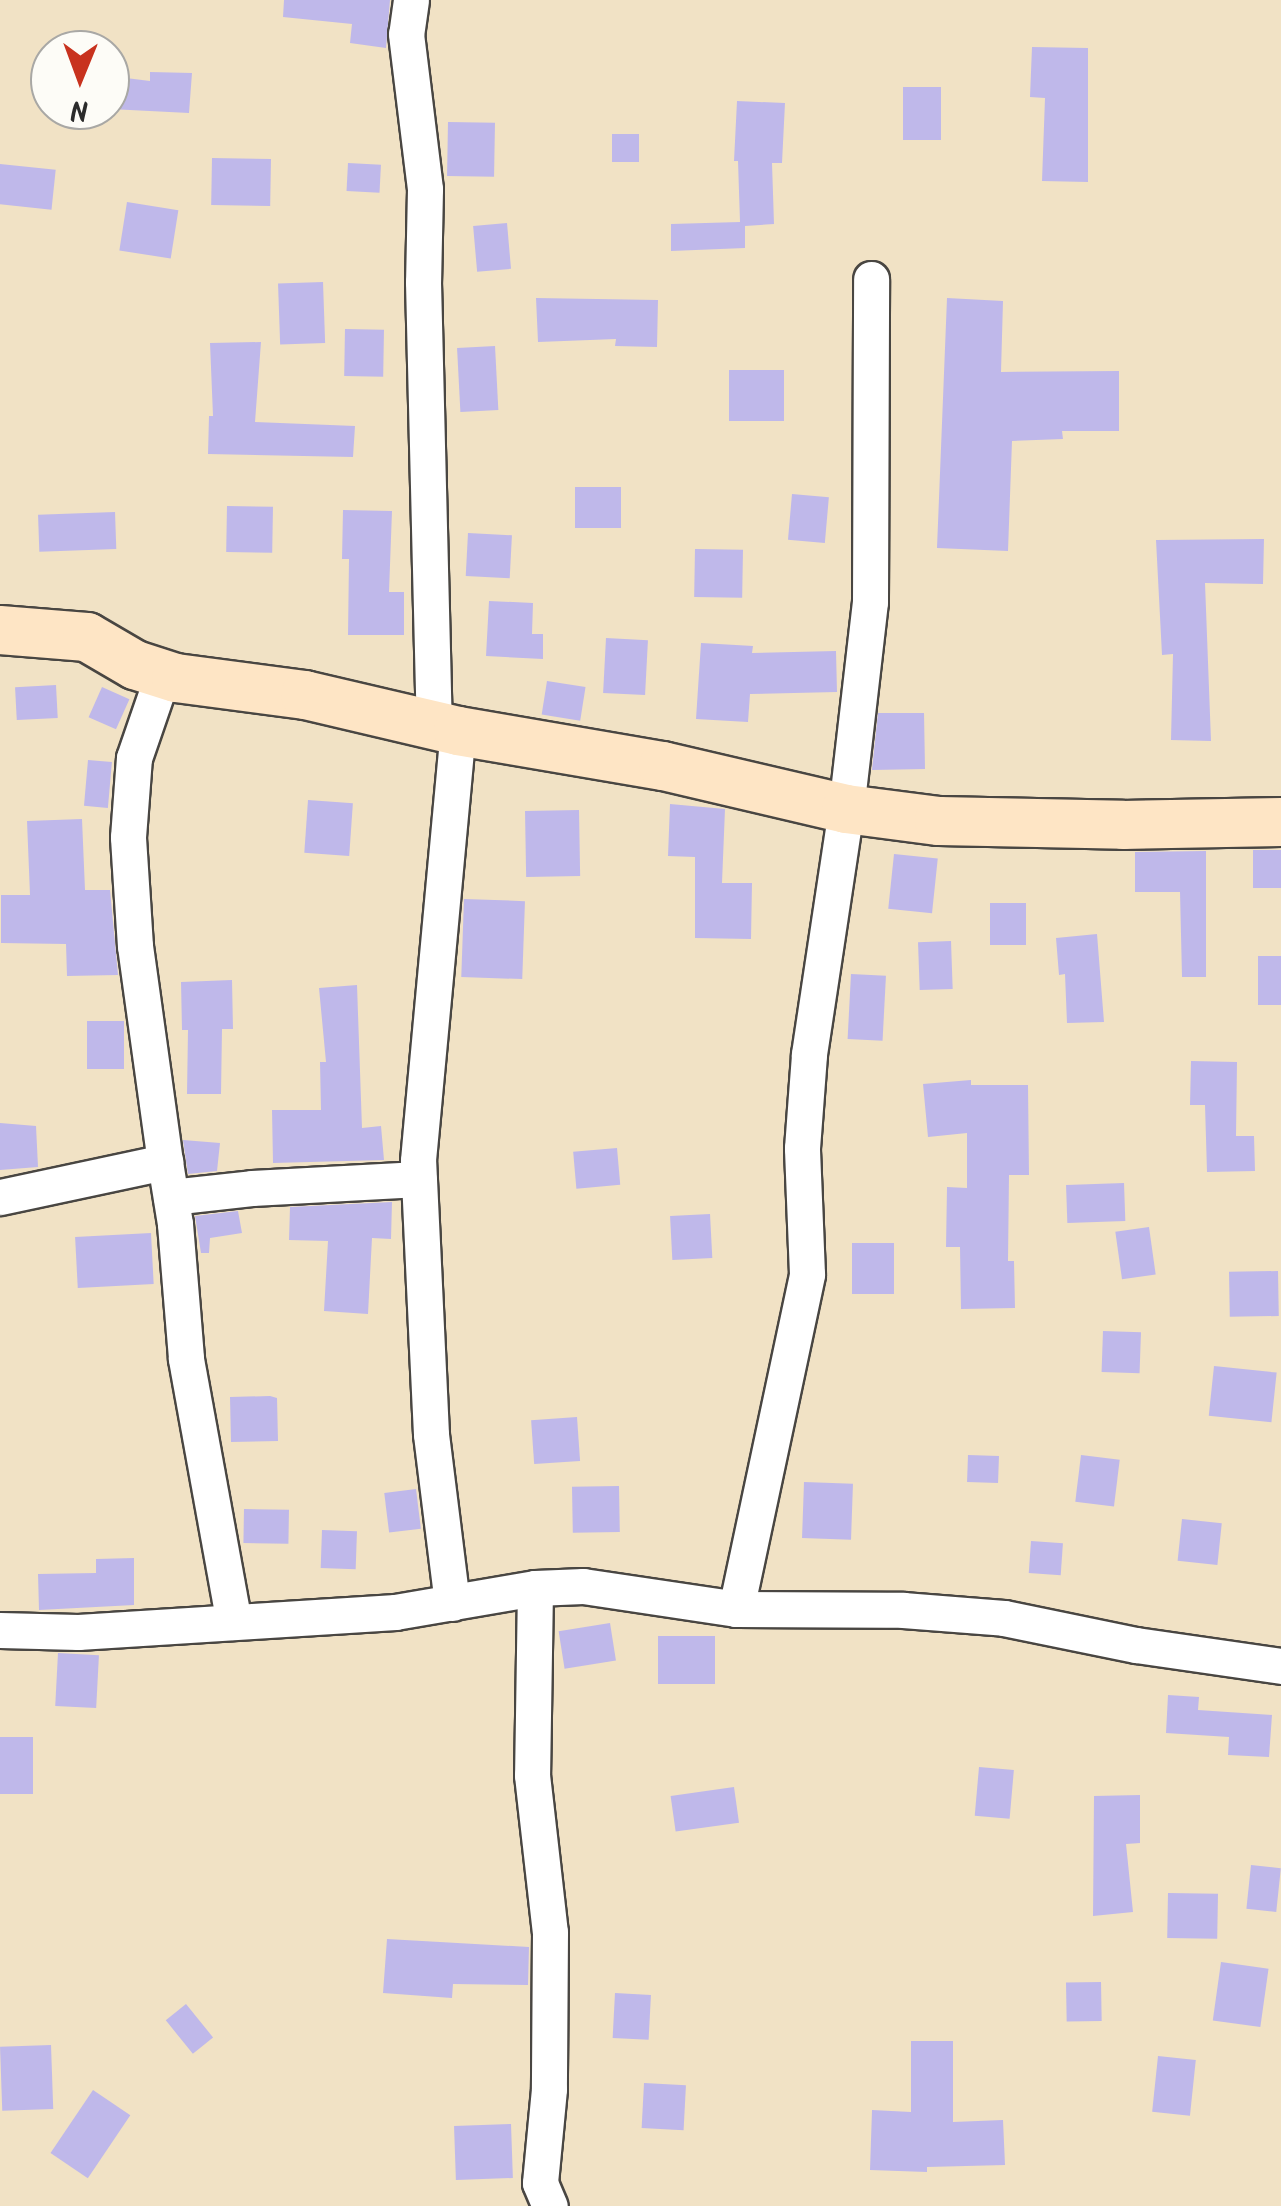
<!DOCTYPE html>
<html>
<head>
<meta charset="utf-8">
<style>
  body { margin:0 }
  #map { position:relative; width:1281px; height:2206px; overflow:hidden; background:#f1e2c5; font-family:Kalam,sans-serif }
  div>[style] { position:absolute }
  .building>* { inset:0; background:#bfb8ea; transform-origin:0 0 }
  .roads { filter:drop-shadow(2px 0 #494642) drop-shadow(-2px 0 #494642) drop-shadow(0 2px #494642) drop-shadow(0 -2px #494642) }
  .street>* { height:35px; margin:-17.5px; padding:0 17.5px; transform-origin:17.5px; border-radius:17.5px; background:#fff }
  .secondary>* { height:48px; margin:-24px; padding:0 24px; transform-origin:24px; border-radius:24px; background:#fee5c5 }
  span { translate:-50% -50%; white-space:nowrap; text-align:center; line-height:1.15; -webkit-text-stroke:9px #fdfcf7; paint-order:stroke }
  .north { position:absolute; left:30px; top:30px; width:100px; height:100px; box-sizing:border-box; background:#fdfcf7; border:2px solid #a9a8a5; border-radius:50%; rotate:181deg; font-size:28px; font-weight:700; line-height:40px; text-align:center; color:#2b2b2b }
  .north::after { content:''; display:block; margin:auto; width:35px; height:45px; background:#c8321e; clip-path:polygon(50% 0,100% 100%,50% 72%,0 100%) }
</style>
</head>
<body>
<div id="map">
  <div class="building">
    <i style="clip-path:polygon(284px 0,390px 0,386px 48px,350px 43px,352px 24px,283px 17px)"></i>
    <i style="clip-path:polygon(1032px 47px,1088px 48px,1088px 182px,1042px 181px,1045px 98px,1030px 97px)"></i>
    <i style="clip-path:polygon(150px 72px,192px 73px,189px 113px,110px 109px,110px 76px,150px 81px)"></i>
    <i style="left:903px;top:87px;width:38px;height:53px"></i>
    <i style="clip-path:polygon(737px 101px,785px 103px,782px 163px,772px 163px,774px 224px,745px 226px,745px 248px,671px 251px,671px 224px,740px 222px,738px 161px,734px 161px)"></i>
    <i style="left:448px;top:122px;width:47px;height:54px;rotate:1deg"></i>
    <i style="left:612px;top:134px;width:27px;height:28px"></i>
    <i style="left:212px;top:158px;width:59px;height:47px;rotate:1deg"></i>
    <i style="left:348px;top:163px;width:33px;height:28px;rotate:3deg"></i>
    <i style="left:0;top:164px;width:56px;height:40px;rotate:6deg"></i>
    <i style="left:127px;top:202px;width:52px;height:49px;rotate:9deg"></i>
    <i style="left:507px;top:223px;width:46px;height:34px;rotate:85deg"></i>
    <i style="left:323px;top:282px;width:61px;height:45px;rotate:88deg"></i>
    <i style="clip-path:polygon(536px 298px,658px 300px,657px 347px,615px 346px,616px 339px,538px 342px)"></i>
    <i style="clip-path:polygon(947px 298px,1003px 301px,1001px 372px,1119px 371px,1119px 431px,1062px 431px,1063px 439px,1012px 441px,1008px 551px,937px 548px)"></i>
    <i style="left:345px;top:329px;width:39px;height:47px;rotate:1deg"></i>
    <i style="clip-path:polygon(261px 342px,255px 422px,355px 426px,353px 457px,208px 454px,209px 416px,213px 416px,210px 343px)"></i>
    <i style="left:495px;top:346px;width:64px;height:38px;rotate:87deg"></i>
    <i style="left:784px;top:370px;width:51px;height:55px;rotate:90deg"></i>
    <i style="left:621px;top:487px;width:41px;height:46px;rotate:90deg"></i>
    <i style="left:792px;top:494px;width:37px;height:46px;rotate:5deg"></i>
    <i style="left:227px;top:506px;width:46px;height:46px;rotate:1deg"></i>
    <i style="clip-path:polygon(343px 510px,392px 511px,389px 592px,404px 592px,404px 635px,348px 635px,349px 559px,342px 559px)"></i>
    <i style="left:115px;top:512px;width:37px;height:77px;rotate:88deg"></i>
    <i style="left:468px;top:533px;width:44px;height:43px;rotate:3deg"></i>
    <i style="clip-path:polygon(1264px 539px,1263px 584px,1205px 583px,1211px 741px,1171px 740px,1173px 654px,1162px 655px,1156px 540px)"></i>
    <i style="left:695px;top:549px;width:48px;height:48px;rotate:1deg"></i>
    <i style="clip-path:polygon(489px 601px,533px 603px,532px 634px,543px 634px,543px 659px,486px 656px)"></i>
    <i style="left:606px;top:638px;width:42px;height:55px;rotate:3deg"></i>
    <i style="clip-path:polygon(701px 643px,753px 646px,752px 653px,836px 651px,837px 692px,750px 694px,748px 722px,696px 719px)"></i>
    <i style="left:547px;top:681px;width:39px;height:34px;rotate:9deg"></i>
    <i style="left:56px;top:685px;width:33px;height:41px;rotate:87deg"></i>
    <i style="left:102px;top:687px;width:30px;height:33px;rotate:24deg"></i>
    <i style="clip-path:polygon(878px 713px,924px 713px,925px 769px,872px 770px)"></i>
    <i style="left:88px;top:760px;width:24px;height:46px;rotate:5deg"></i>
    <i style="left:308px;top:800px;width:45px;height:53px;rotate:4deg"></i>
    <i style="clip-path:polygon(670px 804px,725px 809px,722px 883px,752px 883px,751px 939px,695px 938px,695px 857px,668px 856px)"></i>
    <i style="left:579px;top:810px;width:66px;height:54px;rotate:89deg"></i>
    <i style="clip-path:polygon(82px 819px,85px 890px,110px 890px,118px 975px,67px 976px,66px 944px,1px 943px,1px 895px,30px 895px,27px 821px)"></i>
    <i style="left:1253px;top:850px;width:28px;height:38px"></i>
    <i style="clip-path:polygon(1206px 851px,1206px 977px,1182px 977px,1180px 892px,1135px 892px,1135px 852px)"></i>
    <i style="left:894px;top:854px;width:44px;height:55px;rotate:6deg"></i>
    <i style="left:464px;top:899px;width:61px;height:78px;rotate:2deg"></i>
    <i style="left:990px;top:903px;width:36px;height:42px"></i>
    <i style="clip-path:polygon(1097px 934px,1104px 1022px,1067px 1023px,1065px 974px,1059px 975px,1056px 938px)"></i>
    <i style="left:951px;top:941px;width:48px;height:33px;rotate:88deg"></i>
    <i style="left:1258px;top:956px;width:23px;height:49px"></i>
    <i style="left:851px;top:974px;width:35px;height:65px;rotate:3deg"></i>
    <i style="clip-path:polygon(232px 980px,233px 1029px,222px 1029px,221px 1094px,187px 1094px,188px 1030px,182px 1030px,181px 982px)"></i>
    <i style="clip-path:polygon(357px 985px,362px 1128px,381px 1126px,384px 1160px,273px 1163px,272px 1110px,321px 1110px,320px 1062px,326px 1062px,319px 988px)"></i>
    <i style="left:87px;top:1021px;width:37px;height:48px"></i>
    <i style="clip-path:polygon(1191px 1061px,1237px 1062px,1236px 1136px,1254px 1136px,1255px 1171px,1207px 1172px,1205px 1105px,1190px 1105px)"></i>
    <i style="clip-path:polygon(971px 1080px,971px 1085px,1028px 1085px,1029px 1175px,1009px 1175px,1008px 1261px,1014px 1261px,1015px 1308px,961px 1309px,960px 1247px,946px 1247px,947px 1187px,967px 1188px,967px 1133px,928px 1137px,923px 1084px)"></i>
    <i style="clip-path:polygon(0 1123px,36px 1126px,38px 1167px,0 1170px)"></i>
    <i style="clip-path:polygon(183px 1140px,220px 1143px,217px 1171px,188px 1174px)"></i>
    <i style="left:617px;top:1148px;width:37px;height:44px;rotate:85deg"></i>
    <i style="left:1124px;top:1183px;width:38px;height:58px;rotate:88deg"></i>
    <i style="clip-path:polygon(392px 1202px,391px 1239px,372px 1238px,368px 1314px,324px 1311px,328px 1241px,289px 1240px,290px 1207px)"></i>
    <i style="clip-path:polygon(238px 1211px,242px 1233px,210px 1238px,209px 1253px,201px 1253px,195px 1216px)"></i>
    <i style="left:710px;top:1214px;width:44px;height:40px;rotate:87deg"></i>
    <i style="left:1149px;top:1227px;width:48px;height:34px;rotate:82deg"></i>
    <i style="left:151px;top:1233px;width:51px;height:76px;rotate:87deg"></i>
    <i style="left:852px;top:1243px;width:42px;height:51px"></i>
    <i style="left:1278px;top:1271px;width:45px;height:49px;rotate:89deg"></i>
    <i style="left:1103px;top:1331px;width:38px;height:41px;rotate:2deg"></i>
    <i style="left:1214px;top:1366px;width:63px;height:50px;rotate:6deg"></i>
    <i style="clip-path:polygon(270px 1396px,277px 1398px,278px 1441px,231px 1442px,230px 1397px)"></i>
    <i style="left:577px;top:1417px;width:44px;height:46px;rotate:86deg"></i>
    <i style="left:968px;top:1455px;width:31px;height:27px;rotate:2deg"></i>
    <i style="left:1081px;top:1455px;width:39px;height:47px;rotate:7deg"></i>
    <i style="left:804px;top:1482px;width:49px;height:56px;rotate:2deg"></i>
    <i style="left:619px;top:1486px;width:46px;height:47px;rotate:89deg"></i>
    <i style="left:416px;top:1489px;width:40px;height:32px;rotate:83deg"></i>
    <i style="left:244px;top:1509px;width:45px;height:34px;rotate:1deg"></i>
    <i style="left:1182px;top:1519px;width:40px;height:42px;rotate:6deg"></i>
    <i style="left:322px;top:1530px;width:35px;height:38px;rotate:2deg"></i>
    <i style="left:1031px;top:1541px;width:32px;height:32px;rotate:4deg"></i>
    <i style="clip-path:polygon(134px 1558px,134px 1605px,39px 1610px,38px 1574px,96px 1573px,96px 1559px)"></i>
    <i style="left:610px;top:1623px;width:38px;height:52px;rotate:81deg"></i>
    <i style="left:715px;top:1636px;width:48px;height:57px;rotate:90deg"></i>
    <i style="left:58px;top:1653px;width:41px;height:53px;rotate:3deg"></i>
    <i style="clip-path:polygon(1168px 1695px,1199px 1697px,1198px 1710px,1272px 1715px,1269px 1757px,1228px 1755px,1229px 1737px,1166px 1733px)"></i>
    <i style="left:0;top:1737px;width:33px;height:57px"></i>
    <i style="left:979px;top:1767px;width:35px;height:49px;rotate:5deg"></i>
    <i style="left:734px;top:1787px;width:36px;height:64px;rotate:82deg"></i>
    <i style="clip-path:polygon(1140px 1795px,1140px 1843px,1126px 1844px,1133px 1912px,1093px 1916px,1094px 1796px)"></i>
    <i style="left:1251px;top:1865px;width:30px;height:44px;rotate:6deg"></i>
    <i style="left:1168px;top:1893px;width:50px;height:45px;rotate:1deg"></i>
    <i style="clip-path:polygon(387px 1939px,529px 1947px,528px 1985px,453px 1984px,452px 1998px,383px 1993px)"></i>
    <i style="left:1221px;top:1962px;width:48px;height:59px;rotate:8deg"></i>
    <i style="left:1101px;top:1982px;width:39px;height:35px;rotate:89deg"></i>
    <i style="left:615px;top:1993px;width:36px;height:45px;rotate:3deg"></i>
    <i style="left:186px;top:2004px;width:43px;height:26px;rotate:51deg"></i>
    <i style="clip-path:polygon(911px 2041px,953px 2041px,953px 2122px,1003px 2120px,1005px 2165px,927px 2167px,927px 2172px,870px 2170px,872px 2110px,911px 2112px)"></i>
    <i style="left:51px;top:2045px;width:64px;height:51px;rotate:88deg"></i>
    <i style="left:1158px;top:2056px;width:38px;height:56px;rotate:6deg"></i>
    <i style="left:644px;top:2083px;width:42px;height:45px;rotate:3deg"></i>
    <i style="left:93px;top:2090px;width:45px;height:76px;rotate:34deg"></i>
    <i style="left:511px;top:2124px;width:54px;height:57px;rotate:88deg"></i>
  </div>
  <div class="roads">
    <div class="street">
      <i style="left:411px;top:0;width:34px;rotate:98deg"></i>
      <i style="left:406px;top:34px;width:156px;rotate:83deg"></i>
      <i style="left:425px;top:189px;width:93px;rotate:91.2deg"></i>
      <i style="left:423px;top:282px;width:442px;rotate:88.6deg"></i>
      <i style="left:165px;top:1162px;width:63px;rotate:80.8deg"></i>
      <i style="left:175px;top:1224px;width:135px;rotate:85.3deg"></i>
      <i style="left:186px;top:1359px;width:267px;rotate:79.7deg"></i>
      <i style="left:0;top:1197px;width:169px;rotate:-12deg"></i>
      <i style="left:165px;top:1162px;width:218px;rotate:-97.9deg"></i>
      <i style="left:135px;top:946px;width:109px;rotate:-93.7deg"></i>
      <i style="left:128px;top:837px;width:79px;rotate:-85.7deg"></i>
      <i style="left:134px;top:758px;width:89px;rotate:-71deg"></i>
      <i style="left:171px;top:1197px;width:81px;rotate:-6.3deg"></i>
      <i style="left:252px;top:1188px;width:167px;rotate:-3.1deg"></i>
      <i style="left:535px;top:1588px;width:187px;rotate:90.9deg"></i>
      <i style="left:532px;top:1775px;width:158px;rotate:83.5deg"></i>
      <i style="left:550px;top:1932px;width:157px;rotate:90.4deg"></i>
      <i style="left:549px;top:2089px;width:94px;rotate:95.5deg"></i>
      <i style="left:540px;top:2183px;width:25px;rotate:67deg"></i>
      <i style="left:452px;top:1603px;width:170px;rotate:-97.1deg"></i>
      <i style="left:431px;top:1434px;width:274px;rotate:-92.7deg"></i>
      <i style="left:418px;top:1160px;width:431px;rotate:-84.7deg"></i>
      <i style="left:736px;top:1609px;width:342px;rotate:-78deg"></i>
      <i style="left:807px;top:1274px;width:126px;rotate:-92.3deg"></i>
      <i style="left:802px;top:1148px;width:94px;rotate:-85.7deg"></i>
      <i style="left:809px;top:1054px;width:248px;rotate:-81.4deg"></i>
      <i style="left:846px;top:809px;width:208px;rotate:-83.4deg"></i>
      <i style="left:870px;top:602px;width:323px;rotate:-89.8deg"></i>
      <i style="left:0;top:1630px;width:78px;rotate:1.5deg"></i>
      <i style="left:78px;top:1632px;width:318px;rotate:-3.6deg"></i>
      <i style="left:395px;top:1612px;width:142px;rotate:-9.7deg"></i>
      <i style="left:535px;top:1588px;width:48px;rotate:-2.4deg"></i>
      <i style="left:583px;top:1586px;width:155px;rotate:8.5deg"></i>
      <i style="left:736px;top:1609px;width:167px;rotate:0.3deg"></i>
      <i style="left:903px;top:1610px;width:101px;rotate:4.5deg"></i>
      <i style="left:1004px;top:1618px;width:135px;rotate:11.6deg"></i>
      <i style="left:1136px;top:1645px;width:147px;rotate:8.2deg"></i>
    </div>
    <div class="secondary">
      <i style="left:0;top:630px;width:87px;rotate:4.6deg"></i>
      <i style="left:87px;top:637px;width:56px;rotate:30.3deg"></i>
      <i style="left:135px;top:665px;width:43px;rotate:17.6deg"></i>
      <i style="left:176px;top:678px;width:130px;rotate:7.5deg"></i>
      <i style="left:305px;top:695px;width:157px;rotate:13.2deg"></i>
      <i style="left:458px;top:731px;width:208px;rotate:9.7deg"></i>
      <i style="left:663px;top:766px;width:188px;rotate:13.2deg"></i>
      <i style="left:846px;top:809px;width:94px;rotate:7.4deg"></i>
      <i style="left:939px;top:821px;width:184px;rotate:1.2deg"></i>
      <i style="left:1123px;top:825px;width:158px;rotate:-1.1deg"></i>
    </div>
  </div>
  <div class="north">N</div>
</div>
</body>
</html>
